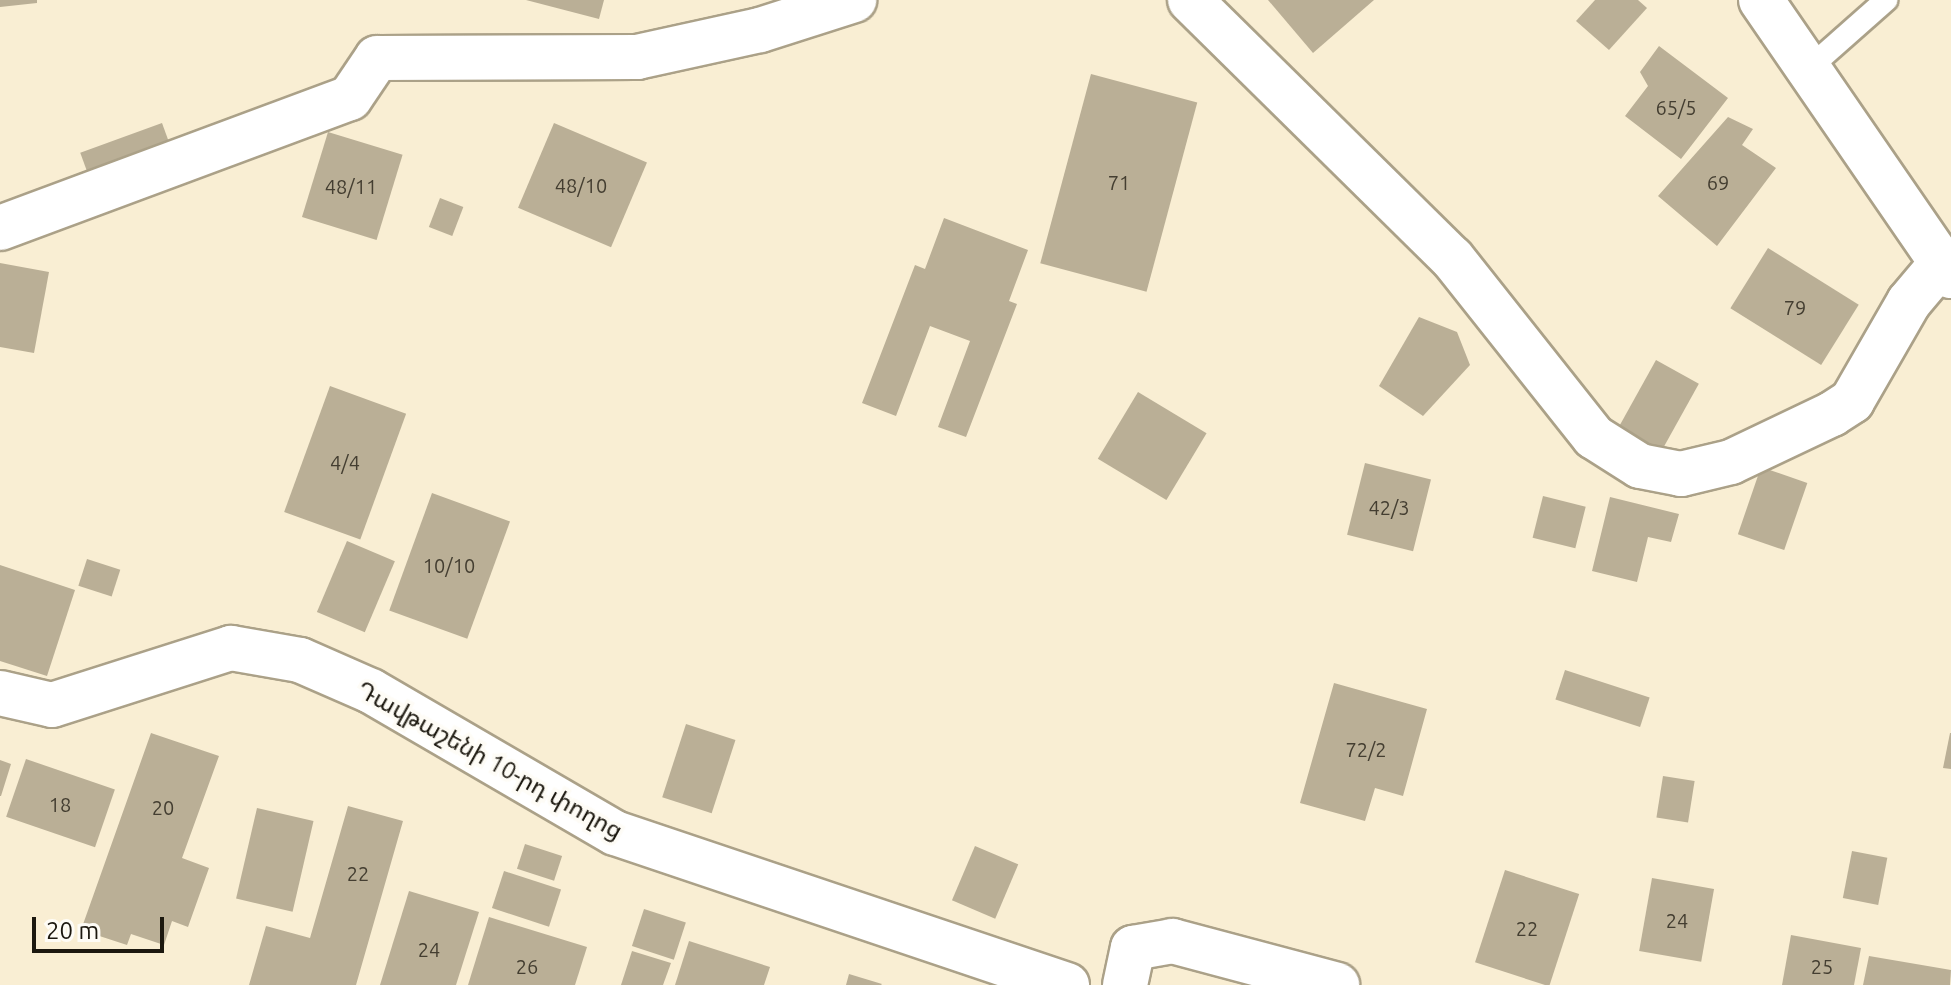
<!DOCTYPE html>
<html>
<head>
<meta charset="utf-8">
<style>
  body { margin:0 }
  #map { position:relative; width:1951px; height:985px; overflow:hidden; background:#f9eed3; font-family:Ubuntu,"Noto Sans Armenian",sans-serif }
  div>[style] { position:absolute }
  .building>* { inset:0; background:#baaf96; transform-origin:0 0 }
  .roads { filter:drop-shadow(2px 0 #aba188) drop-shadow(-2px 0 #aba188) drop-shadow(0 2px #aba188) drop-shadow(0 -2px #aba188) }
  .lane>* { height:22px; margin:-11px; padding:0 11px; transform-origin:11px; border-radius:11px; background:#fff }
  .street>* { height:44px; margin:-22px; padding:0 22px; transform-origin:22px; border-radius:22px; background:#fff }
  span { translate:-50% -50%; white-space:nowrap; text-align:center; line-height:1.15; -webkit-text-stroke:7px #fefcf6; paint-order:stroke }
  .number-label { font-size:20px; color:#443e31 }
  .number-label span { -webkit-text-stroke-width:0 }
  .street-label { font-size:24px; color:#1c180f }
  .scale { position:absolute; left:32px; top:917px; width:132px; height:36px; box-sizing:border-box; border:4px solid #1c180f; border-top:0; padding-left:10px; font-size:24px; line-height:28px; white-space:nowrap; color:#1c180f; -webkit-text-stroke:6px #fefcf6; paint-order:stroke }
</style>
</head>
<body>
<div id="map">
  <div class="building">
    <i style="clip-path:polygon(0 0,37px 0,37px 3px,0 7px)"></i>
    <i style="clip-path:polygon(526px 0,604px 0,599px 19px)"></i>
    <i style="clip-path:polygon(1268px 0,1374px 0,1313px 53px)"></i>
    <i style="clip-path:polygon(1595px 0,1638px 0,1647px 8px,1609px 50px,1576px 21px)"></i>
    <i style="clip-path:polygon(1659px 46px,1728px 98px,1681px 159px,1625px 116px,1648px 86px,1640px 72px)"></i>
    <i style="left:1091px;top:74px;width:110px;height:196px;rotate:15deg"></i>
    <i style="clip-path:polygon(1728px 117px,1753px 129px,1742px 145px,1776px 168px,1717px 246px,1658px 196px)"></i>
    <i style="left:162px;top:123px;width:20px;height:87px;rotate:70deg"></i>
    <i style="left:554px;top:123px;width:101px;height:92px;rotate:23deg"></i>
    <i style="left:328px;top:132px;width:78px;height:89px;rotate:17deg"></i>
    <i style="left:440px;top:198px;width:25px;height:31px;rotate:21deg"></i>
    <i style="clip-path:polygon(944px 218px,1028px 250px,1009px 301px,1017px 304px,966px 437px,938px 427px,970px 341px,930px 326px,896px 416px,862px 403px,915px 265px,925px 269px)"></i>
    <i style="left:1768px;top:248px;width:107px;height:71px;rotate:32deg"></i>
    <i style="clip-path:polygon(0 263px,49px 272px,34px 353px,0 347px)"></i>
    <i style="clip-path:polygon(1419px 317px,1457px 332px,1470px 365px,1423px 416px,1379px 386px)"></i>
    <i style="left:1656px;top:360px;width:49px;height:77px;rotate:29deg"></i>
    <i style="left:330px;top:386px;width:81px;height:134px;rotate:20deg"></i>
    <i style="left:1138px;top:392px;width:80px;height:78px;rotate:31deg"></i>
    <i style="left:1365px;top:463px;width:68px;height:74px;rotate:14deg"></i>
    <i style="left:1761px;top:467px;width:49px;height:71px;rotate:19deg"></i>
    <i style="left:432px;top:493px;width:83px;height:125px;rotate:20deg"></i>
    <i style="left:1543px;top:496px;width:44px;height:43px;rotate:14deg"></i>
    <i style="clip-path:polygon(1610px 497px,1679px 514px,1671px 542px,1648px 537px,1637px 582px,1592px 571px)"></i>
    <i style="left:347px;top:541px;width:52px;height:77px;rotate:23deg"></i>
    <i style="left:87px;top:559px;width:35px;height:28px;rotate:18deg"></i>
    <i style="clip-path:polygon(0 565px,75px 590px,47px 676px,0 661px)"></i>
    <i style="left:1565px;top:670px;width:89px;height:31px;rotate:18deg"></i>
    <i style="clip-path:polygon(1334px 683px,1427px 709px,1403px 796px,1375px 788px,1365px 821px,1300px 803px)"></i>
    <i style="left:686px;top:724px;width:52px;height:77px;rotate:18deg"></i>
    <i style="clip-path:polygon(151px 733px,219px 756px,182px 858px,209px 868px,188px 927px,172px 921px,164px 945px,131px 934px,127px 945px,81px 930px)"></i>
    <i style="clip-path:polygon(1950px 733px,1951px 733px,1951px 769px,1943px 768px)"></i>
    <i style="left:26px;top:759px;width:94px;height:61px;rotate:19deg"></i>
    <i style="clip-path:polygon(0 760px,11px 764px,1px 796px,0 796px)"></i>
    <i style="left:1663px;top:776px;width:32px;height:42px;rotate:9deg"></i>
    <i style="clip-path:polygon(348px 806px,403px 821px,356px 985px,249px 985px,266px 926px,310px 938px)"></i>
    <i style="left:257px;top:808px;width:58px;height:93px;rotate:13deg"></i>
    <i style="left:525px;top:844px;width:39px;height:26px;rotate:18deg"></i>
    <i style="left:975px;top:846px;width:47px;height:59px;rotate:23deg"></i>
    <i style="left:1852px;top:851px;width:36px;height:48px;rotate:11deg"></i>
    <i style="left:1505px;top:870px;width:78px;height:97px;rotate:18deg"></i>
    <i style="left:504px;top:871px;width:60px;height:39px;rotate:18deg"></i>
    <i style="left:1652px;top:878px;width:63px;height:74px;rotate:10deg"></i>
    <i style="clip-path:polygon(409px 891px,479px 912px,456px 985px,380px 985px)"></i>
    <i style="left:644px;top:909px;width:44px;height:39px;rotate:18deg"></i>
    <i style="clip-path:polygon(489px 917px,587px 947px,575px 985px,468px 985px)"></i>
    <i style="clip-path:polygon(1791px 935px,1861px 948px,1854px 985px,1782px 985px)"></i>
    <i style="clip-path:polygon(689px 941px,770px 967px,764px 985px,675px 985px)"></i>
    <i style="clip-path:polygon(632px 951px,671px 963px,663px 985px,621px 985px)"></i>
    <i style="clip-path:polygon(1869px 956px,1951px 970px,1950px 985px,1863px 985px)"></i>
    <i style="clip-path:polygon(849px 974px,882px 984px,881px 985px,846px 985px)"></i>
  </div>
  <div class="roads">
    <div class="lane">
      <i style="left:1807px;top:70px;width:106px;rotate:-41.5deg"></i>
    </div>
    <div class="street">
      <i style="left:1190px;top:0;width:368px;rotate:44.6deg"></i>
      <i style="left:1452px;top:258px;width:228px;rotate:51.6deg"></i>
      <i style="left:1594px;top:437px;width:54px;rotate:32.2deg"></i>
      <i style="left:1640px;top:466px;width:42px;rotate:11deg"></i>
      <i style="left:1681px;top:474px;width:51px;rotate:-13.5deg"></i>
      <i style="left:1731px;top:462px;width:112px;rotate:-25.4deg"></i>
      <i style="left:1832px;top:414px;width:24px;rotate:-33deg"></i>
      <i style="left:1852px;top:401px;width:114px;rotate:-60.1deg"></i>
      <i style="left:1909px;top:302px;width:50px;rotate:-49.9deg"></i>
      <i style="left:1761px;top:0;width:335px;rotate:55.5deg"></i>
      <i style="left:0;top:228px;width:373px;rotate:-20.4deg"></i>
      <i style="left:350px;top:98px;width:48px;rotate:-56deg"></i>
      <i style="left:377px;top:58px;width:260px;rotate:-0.2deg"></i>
      <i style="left:637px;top:57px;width:126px;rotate:-12.4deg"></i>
      <i style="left:760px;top:30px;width:99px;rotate:-17.7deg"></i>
      <i style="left:0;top:693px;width:53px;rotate:13deg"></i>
      <i style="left:52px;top:705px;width:188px;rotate:-17.7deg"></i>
      <i style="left:231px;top:648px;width:70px;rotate:9.9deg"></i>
      <i style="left:300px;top:660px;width:77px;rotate:23.6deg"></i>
      <i style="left:371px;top:691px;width:282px;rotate:30.2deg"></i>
      <i style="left:615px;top:833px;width:477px;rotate:18.6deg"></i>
      <i style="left:1125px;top:985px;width:38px;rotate:-78deg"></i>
      <i style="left:1133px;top:948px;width:40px;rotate:-10deg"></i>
      <i style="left:1172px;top:941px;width:171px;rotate:14.9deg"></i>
    </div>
  </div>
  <div class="number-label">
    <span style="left:1676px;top:107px">65/5</span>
    <span style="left:1119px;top:182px">71</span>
    <span style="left:1718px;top:182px">69</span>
    <span style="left:581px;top:185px">48/10</span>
    <span style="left:351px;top:186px">48/11</span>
    <span style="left:1795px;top:307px">79</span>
    <span style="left:345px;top:462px">4/4</span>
    <span style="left:1389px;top:507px">42/3</span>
    <span style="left:449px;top:565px">10/10</span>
    <span style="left:1366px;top:749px">72/2</span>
    <span style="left:60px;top:804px">18</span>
    <span style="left:163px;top:807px">20</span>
    <span style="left:358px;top:873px">22</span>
    <span style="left:1677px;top:920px">24</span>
    <span style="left:1527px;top:928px">22</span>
    <span style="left:429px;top:949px">24</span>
    <span style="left:527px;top:966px">26</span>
    <span style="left:1822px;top:966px">25</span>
  </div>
  <div class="street-label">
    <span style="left:490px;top:760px;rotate:29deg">Դավթաշենի 10-րդ փողոց</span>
  </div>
  <div class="scale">20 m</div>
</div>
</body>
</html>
